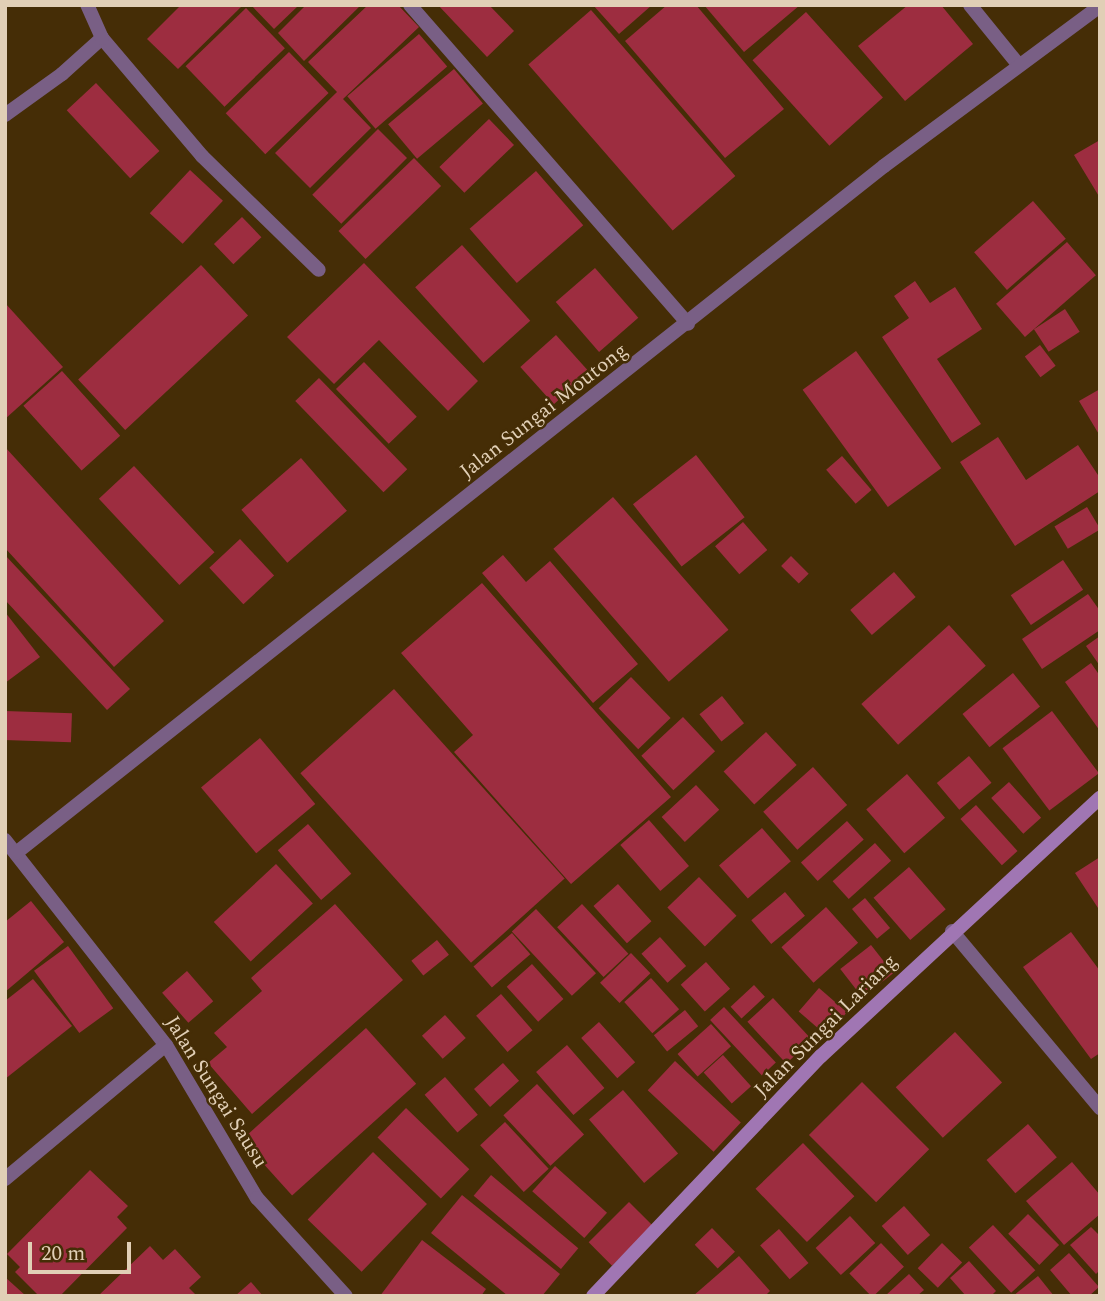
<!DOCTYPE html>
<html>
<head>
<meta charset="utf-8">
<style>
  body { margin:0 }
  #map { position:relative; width:1105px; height:1301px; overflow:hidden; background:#452d06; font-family:Spectral,serif }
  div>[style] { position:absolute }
  .building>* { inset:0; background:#9d2d40; transform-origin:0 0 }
  .street>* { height:14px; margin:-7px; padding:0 7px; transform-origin:7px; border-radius:7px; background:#795f85 }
  .secondary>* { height:14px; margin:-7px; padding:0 7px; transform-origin:7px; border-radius:7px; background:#a076b3 }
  span { translate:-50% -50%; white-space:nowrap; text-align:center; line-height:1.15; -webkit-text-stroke:5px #452d06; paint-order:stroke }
  .street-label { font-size:21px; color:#e1cfb6 }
  .frame { position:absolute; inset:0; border:7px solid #e1cfb6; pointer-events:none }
  .scale { position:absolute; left:28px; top:1242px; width:103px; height:32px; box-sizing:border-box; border:4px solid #e1cfb6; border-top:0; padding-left:9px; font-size:21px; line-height:24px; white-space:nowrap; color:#e1cfb6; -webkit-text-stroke:5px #452d06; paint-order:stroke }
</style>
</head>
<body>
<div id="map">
  <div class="building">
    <i style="clip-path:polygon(181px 5px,243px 5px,178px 69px,147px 39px)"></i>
    <i style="clip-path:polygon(251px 5px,299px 5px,274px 29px)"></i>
    <i style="clip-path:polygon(306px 5px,361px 5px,304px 61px,278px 33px)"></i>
    <i style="clip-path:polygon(368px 5px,398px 5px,419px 27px,343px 99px,371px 128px,310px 188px,275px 153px,337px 92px,308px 62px)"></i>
    <i style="clip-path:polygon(438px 5px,489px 5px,514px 31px,487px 57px)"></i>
    <i style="clip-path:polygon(593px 5px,652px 5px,619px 34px)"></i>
    <i style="clip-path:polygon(667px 5px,696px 5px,784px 109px,725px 158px,625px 41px)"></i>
    <i style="clip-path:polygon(704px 5px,800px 5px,744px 52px)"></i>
    <i style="clip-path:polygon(908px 5px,941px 5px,973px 44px,905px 101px,858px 46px)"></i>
    <i style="left:246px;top:8px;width:56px;height:84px;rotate:46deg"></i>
    <i style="left:591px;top:10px;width:220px;height:83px;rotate:49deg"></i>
    <i style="left:806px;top:12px;width:115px;height:72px;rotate:48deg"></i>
    <i style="left:419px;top:34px;width:43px;height:95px;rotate:49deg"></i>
    <i style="left:289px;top:52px;width:57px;height:88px;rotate:46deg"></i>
    <i style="left:454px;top:69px;width:45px;height:86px;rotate:50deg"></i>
    <i style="left:96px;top:83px;width:93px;height:40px;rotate:47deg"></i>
    <i style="left:489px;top:119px;width:36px;height:69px;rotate:46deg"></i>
    <i style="left:378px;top:129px;width:41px;height:93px;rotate:45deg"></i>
    <i style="clip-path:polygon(1100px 140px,1100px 198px,1074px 155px)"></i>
    <i style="left:414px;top:158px;width:39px;height:105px;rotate:46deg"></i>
    <i style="left:190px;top:170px;width:45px;height:59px;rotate:43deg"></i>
    <i style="left:536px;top:171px;width:72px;height:88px;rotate:49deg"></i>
    <i style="left:1033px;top:201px;width:50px;height:78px;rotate:49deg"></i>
    <i style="left:242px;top:217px;width:28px;height:39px;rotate:46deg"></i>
    <i style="left:1067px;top:242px;width:44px;height:94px;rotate:49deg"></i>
    <i style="left:462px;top:245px;width:102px;height:63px;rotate:48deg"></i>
    <i style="clip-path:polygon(364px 263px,478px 381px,448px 411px,379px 340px,334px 384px,287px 337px)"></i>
    <i style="left:201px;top:265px;width:69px;height:168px;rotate:47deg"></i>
    <i style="left:595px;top:268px;width:66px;height:52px;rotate:49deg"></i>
    <i style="clip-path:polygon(915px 281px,930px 303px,955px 287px,982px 329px,937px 359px,981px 424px,952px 443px,882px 337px,909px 318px,894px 296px)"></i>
    <i style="clip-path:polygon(5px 303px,63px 367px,5px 419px)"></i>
    <i style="left:1065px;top:309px;width:27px;height:37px;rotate:57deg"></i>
    <i style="left:556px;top:335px;width:50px;height:48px;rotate:48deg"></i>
    <i style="left:1040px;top:345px;width:26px;height:19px;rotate:53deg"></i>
    <i style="left:856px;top:351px;width:145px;height:66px;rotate:54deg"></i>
    <i style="left:364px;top:362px;width:76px;height:39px;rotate:46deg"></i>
    <i style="left:62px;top:371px;width:87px;height:52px;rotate:48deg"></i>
    <i style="left:319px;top:378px;width:127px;height:33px;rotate:46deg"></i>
    <i style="clip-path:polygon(1100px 389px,1100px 436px,1079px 401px)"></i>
    <i style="clip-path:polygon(998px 437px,1026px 480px,1078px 445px,1100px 478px,1100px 491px,1015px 546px,960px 462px)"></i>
    <i style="clip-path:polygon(5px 447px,164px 621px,114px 667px,5px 548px)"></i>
    <i style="left:696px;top:455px;width:79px;height:80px;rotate:52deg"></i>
    <i style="left:842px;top:456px;width:45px;height:21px;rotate:49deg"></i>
    <i style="left:301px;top:458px;width:70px;height:79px;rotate:49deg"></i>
    <i style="left:134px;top:466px;width:118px;height:48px;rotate:47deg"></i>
    <i style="left:613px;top:497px;width:176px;height:79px;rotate:49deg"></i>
    <i style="left:1087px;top:507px;width:26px;height:38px;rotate:59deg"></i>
    <i style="left:743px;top:522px;width:37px;height:37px;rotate:49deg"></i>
    <i style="left:240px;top:539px;width:50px;height:42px;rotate:47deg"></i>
    <i style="clip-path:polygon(5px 555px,130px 689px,107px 710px,5px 600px)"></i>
    <i style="clip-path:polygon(503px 555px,526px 582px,550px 561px,638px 664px,593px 703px,482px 573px)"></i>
    <i style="left:791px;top:556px;width:25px;height:14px;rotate:45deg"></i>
    <i style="left:1063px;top:560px;width:36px;height:63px;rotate:56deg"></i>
    <i style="left:894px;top:572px;width:33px;height:58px;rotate:49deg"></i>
    <i style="clip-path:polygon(482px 583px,671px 797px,571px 884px,454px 752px,473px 735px,401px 653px)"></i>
    <i style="clip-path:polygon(1088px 594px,1100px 611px,1100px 630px,1042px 669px,1022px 639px)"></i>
    <i style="clip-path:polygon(5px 612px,40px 657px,5px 683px)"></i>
    <i style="left:949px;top:625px;width:55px;height:118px;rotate:48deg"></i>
    <i style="clip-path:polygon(1100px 636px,1100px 666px,1086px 646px)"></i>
    <i style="clip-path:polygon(1091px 663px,1100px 676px,1100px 731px,1065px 682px)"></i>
    <i style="left:1013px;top:673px;width:43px;height:65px;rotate:51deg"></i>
    <i style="left:631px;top:677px;width:57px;height:45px;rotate:46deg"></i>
    <i style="left:394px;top:689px;width:255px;height:126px;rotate:48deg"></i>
    <i style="left:722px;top:696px;width:35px;height:29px;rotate:51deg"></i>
    <i style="left:5px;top:711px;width:67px;height:29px;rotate:2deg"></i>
    <i style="left:1052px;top:711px;width:78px;height:62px;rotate:53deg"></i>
    <i style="left:683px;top:717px;width:47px;height:57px;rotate:47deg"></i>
    <i style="left:766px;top:732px;width:45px;height:58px;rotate:47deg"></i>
    <i style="left:260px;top:738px;width:86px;height:77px;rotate:50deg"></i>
    <i style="left:969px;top:756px;width:35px;height:42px;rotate:50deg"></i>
    <i style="left:813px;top:767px;width:51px;height:67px;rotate:48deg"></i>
    <i style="left:907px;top:774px;width:58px;height:54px;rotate:49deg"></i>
    <i style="left:1009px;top:782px;width:48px;height:24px;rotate:48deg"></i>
    <i style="left:696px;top:785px;width:34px;height:47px;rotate:47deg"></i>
    <i style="left:976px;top:805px;width:62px;height:21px;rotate:48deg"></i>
    <i style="left:649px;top:820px;width:61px;height:38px;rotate:49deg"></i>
    <i style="left:847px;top:821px;width:25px;height:62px;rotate:48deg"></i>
    <i style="left:308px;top:824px;width:66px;height:40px;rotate:49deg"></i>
    <i style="left:762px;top:828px;width:44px;height:57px;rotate:49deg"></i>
    <i style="left:875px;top:843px;width:24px;height:57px;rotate:48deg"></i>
    <i style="clip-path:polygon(1100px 857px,1100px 911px,1075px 873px)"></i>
    <i style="left:276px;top:864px;width:54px;height:85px;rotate:47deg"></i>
    <i style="left:909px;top:867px;width:56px;height:47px;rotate:49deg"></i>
    <i style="left:699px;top:877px;width:54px;height:44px;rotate:46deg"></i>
    <i style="left:618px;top:884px;width:50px;height:33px;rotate:48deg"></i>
    <i style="left:785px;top:892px;width:31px;height:44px;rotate:50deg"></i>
    <i style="left:865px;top:898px;width:39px;height:17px;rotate:50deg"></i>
    <i style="clip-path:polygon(31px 901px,64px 942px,5px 992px,5px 922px)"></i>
    <i style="clip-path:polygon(335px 904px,403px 980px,252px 1114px,208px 1063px,227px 1047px,214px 1033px,262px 991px,251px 978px)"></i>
    <i style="left:582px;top:904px;width:68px;height:34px;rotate:47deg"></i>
    <i style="left:826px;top:907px;width:48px;height:60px;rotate:48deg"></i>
    <i style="left:536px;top:909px;width:88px;height:33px;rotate:47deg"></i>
    <i style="clip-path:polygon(1071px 932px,1100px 971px,1100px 1053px,1091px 1059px,1023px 967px)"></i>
    <i style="left:512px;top:933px;width:28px;height:51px;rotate:49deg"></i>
    <i style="left:660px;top:937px;width:39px;height:25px;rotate:48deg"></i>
    <i style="left:437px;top:940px;width:19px;height:33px;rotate:51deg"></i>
    <i style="left:871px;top:945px;width:36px;height:39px;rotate:52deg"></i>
    <i style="left:68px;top:946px;width:77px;height:42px;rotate:54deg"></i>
    <i style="left:631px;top:953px;width:28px;height:43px;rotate:46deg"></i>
    <i style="left:706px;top:962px;width:36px;height:34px;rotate:48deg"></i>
    <i style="left:532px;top:964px;width:47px;height:34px;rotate:48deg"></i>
    <i style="left:187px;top:971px;width:40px;height:33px;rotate:49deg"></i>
    <i style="left:651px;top:978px;width:42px;height:36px;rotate:48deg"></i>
    <i style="clip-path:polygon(33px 979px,72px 1026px,5px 1079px,5px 1001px)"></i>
    <i style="left:754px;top:985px;width:16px;height:32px;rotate:47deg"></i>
    <i style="left:819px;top:988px;width:37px;height:31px;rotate:41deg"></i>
    <i style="left:501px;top:994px;width:48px;height:33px;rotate:49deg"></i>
    <i style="left:773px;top:998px;width:57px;height:35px;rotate:47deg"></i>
    <i style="left:724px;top:1007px;width:76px;height:19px;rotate:47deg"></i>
    <i style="left:685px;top:1010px;width:21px;height:40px;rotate:51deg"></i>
    <i style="left:445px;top:1015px;width:31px;height:31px;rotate:48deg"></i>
    <i style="left:599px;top:1022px;width:54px;height:24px;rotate:48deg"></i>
    <i style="left:711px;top:1024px;width:30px;height:45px;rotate:48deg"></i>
    <i style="left:366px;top:1028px;width:75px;height:167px;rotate:48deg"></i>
    <i style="left:955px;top:1032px;width:69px;height:81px;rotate:47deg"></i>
    <i style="left:567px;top:1045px;width:57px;height:41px;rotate:49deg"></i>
    <i style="left:723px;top:1055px;width:42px;height:26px;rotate:48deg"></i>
    <i style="left:675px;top:1061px;width:90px;height:40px;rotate:43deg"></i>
    <i style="left:503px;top:1063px;width:24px;height:39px;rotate:48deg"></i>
    <i style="left:445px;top:1077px;width:50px;height:27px;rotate:49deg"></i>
    <i style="left:862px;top:1082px;width:95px;height:75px;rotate:45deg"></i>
    <i style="left:537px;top:1084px;width:69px;height:46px;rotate:47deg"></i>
    <i style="left:623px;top:1090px;width:84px;height:45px;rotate:49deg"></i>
    <i style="left:406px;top:1108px;width:88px;height:41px;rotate:44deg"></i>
    <i style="left:505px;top:1122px;width:64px;height:34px;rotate:47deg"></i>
    <i style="left:1028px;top:1124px;width:44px;height:55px;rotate:49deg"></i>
    <i style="left:803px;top:1143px;width:74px;height:66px;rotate:46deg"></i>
    <i style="left:373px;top:1152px;width:75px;height:94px;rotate:44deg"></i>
    <i style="clip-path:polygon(1072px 1162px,1100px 1195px,1100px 1214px,1064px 1245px,1026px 1201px)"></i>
    <i style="left:555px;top:1166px;width:70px;height:34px;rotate:42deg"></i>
    <i style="clip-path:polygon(90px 1170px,128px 1206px,117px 1217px,127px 1228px,60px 1296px,39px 1296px,15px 1272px,20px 1267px,7px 1254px)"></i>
    <i style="left:491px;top:1175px;width:114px;height:27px;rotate:40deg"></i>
    <i style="clip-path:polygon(462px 1195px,560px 1274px,542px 1296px,508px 1296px,431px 1233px)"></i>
    <i style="left:629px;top:1202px;width:33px;height:57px;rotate:45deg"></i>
    <i style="left:904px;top:1206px;width:39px;height:30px;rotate:48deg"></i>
    <i style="left:1028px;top:1214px;width:44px;height:28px;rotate:45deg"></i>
    <i style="left:850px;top:1216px;width:37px;height:47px;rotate:47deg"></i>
    <i style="left:993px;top:1225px;width:62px;height:33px;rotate:47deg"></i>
    <i style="clip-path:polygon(1091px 1227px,1100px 1236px,1100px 1270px,1096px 1274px,1070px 1245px)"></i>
    <i style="left:712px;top:1228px;width:33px;height:24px;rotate:46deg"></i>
    <i style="left:779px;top:1229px;width:45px;height:25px;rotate:49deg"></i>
    <i style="clip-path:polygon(422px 1240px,486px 1289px,481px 1296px,380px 1296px)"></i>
    <i style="left:881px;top:1243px;width:33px;height:44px;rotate:46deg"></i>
    <i style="left:942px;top:1243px;width:28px;height:35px;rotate:44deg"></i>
    <i style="clip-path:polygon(150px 1246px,163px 1260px,175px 1249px,201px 1277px,189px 1288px,197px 1296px,98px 1296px)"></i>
    <i style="clip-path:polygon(1069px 1253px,1099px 1287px,1089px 1296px,1072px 1296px,1050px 1270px)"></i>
    <i style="clip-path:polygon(739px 1256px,770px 1291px,765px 1296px,693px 1296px)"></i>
    <i style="clip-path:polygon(969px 1261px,996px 1291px,991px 1296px,966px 1296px,950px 1278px)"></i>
    <i style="clip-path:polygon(909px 1274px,924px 1290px,917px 1296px,885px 1296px)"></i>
    <i style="clip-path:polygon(1038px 1276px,1054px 1296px,1013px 1296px)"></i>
    <i style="clip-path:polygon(5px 1277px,26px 1296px,5px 1296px)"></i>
    <i style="clip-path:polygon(251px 1282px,263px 1296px,235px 1296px)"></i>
  </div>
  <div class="street">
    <i style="left:410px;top:5px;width:423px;rotate:48.9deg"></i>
    <i style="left:970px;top:5px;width:76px;rotate:50.9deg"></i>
    <i style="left:102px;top:38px;width:155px;rotate:49.7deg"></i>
    <i style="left:202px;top:156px;width:163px;rotate:44.3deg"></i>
    <i style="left:5px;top:115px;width:70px;rotate:-35.7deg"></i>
    <i style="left:62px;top:74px;width:54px;rotate:-42deg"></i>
    <i style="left:102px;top:38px;width:36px;rotate:-114deg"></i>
    <i style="left:5px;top:840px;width:261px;rotate:51.9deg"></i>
    <i style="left:166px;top:1045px;width:178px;rotate:59.3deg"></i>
    <i style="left:257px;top:1198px;width:132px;rotate:47.8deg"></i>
    <i style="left:16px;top:853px;width:1107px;rotate:-38.36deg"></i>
    <i style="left:884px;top:166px;width:269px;rotate:-36.5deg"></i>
    <i style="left:952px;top:931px;width:231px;rotate:50.1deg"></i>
    <i style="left:5px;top:1179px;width:209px;rotate:-39.8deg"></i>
  </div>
  <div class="secondary">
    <i style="left:593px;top:1296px;width:331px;rotate:-46.5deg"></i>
    <i style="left:821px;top:1056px;width:380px;rotate:-42.8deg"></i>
  </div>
  <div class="street-label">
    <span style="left:544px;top:411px;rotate:-38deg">Jalan Sungai Moutong</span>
    <span style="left:826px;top:1026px;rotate:-45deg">Jalan Sungai Lariang</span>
    <span style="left:216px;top:1092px;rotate:58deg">Jalan Sungai Sausu</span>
  </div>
  <div class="frame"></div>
  <div class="scale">20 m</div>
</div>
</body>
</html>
